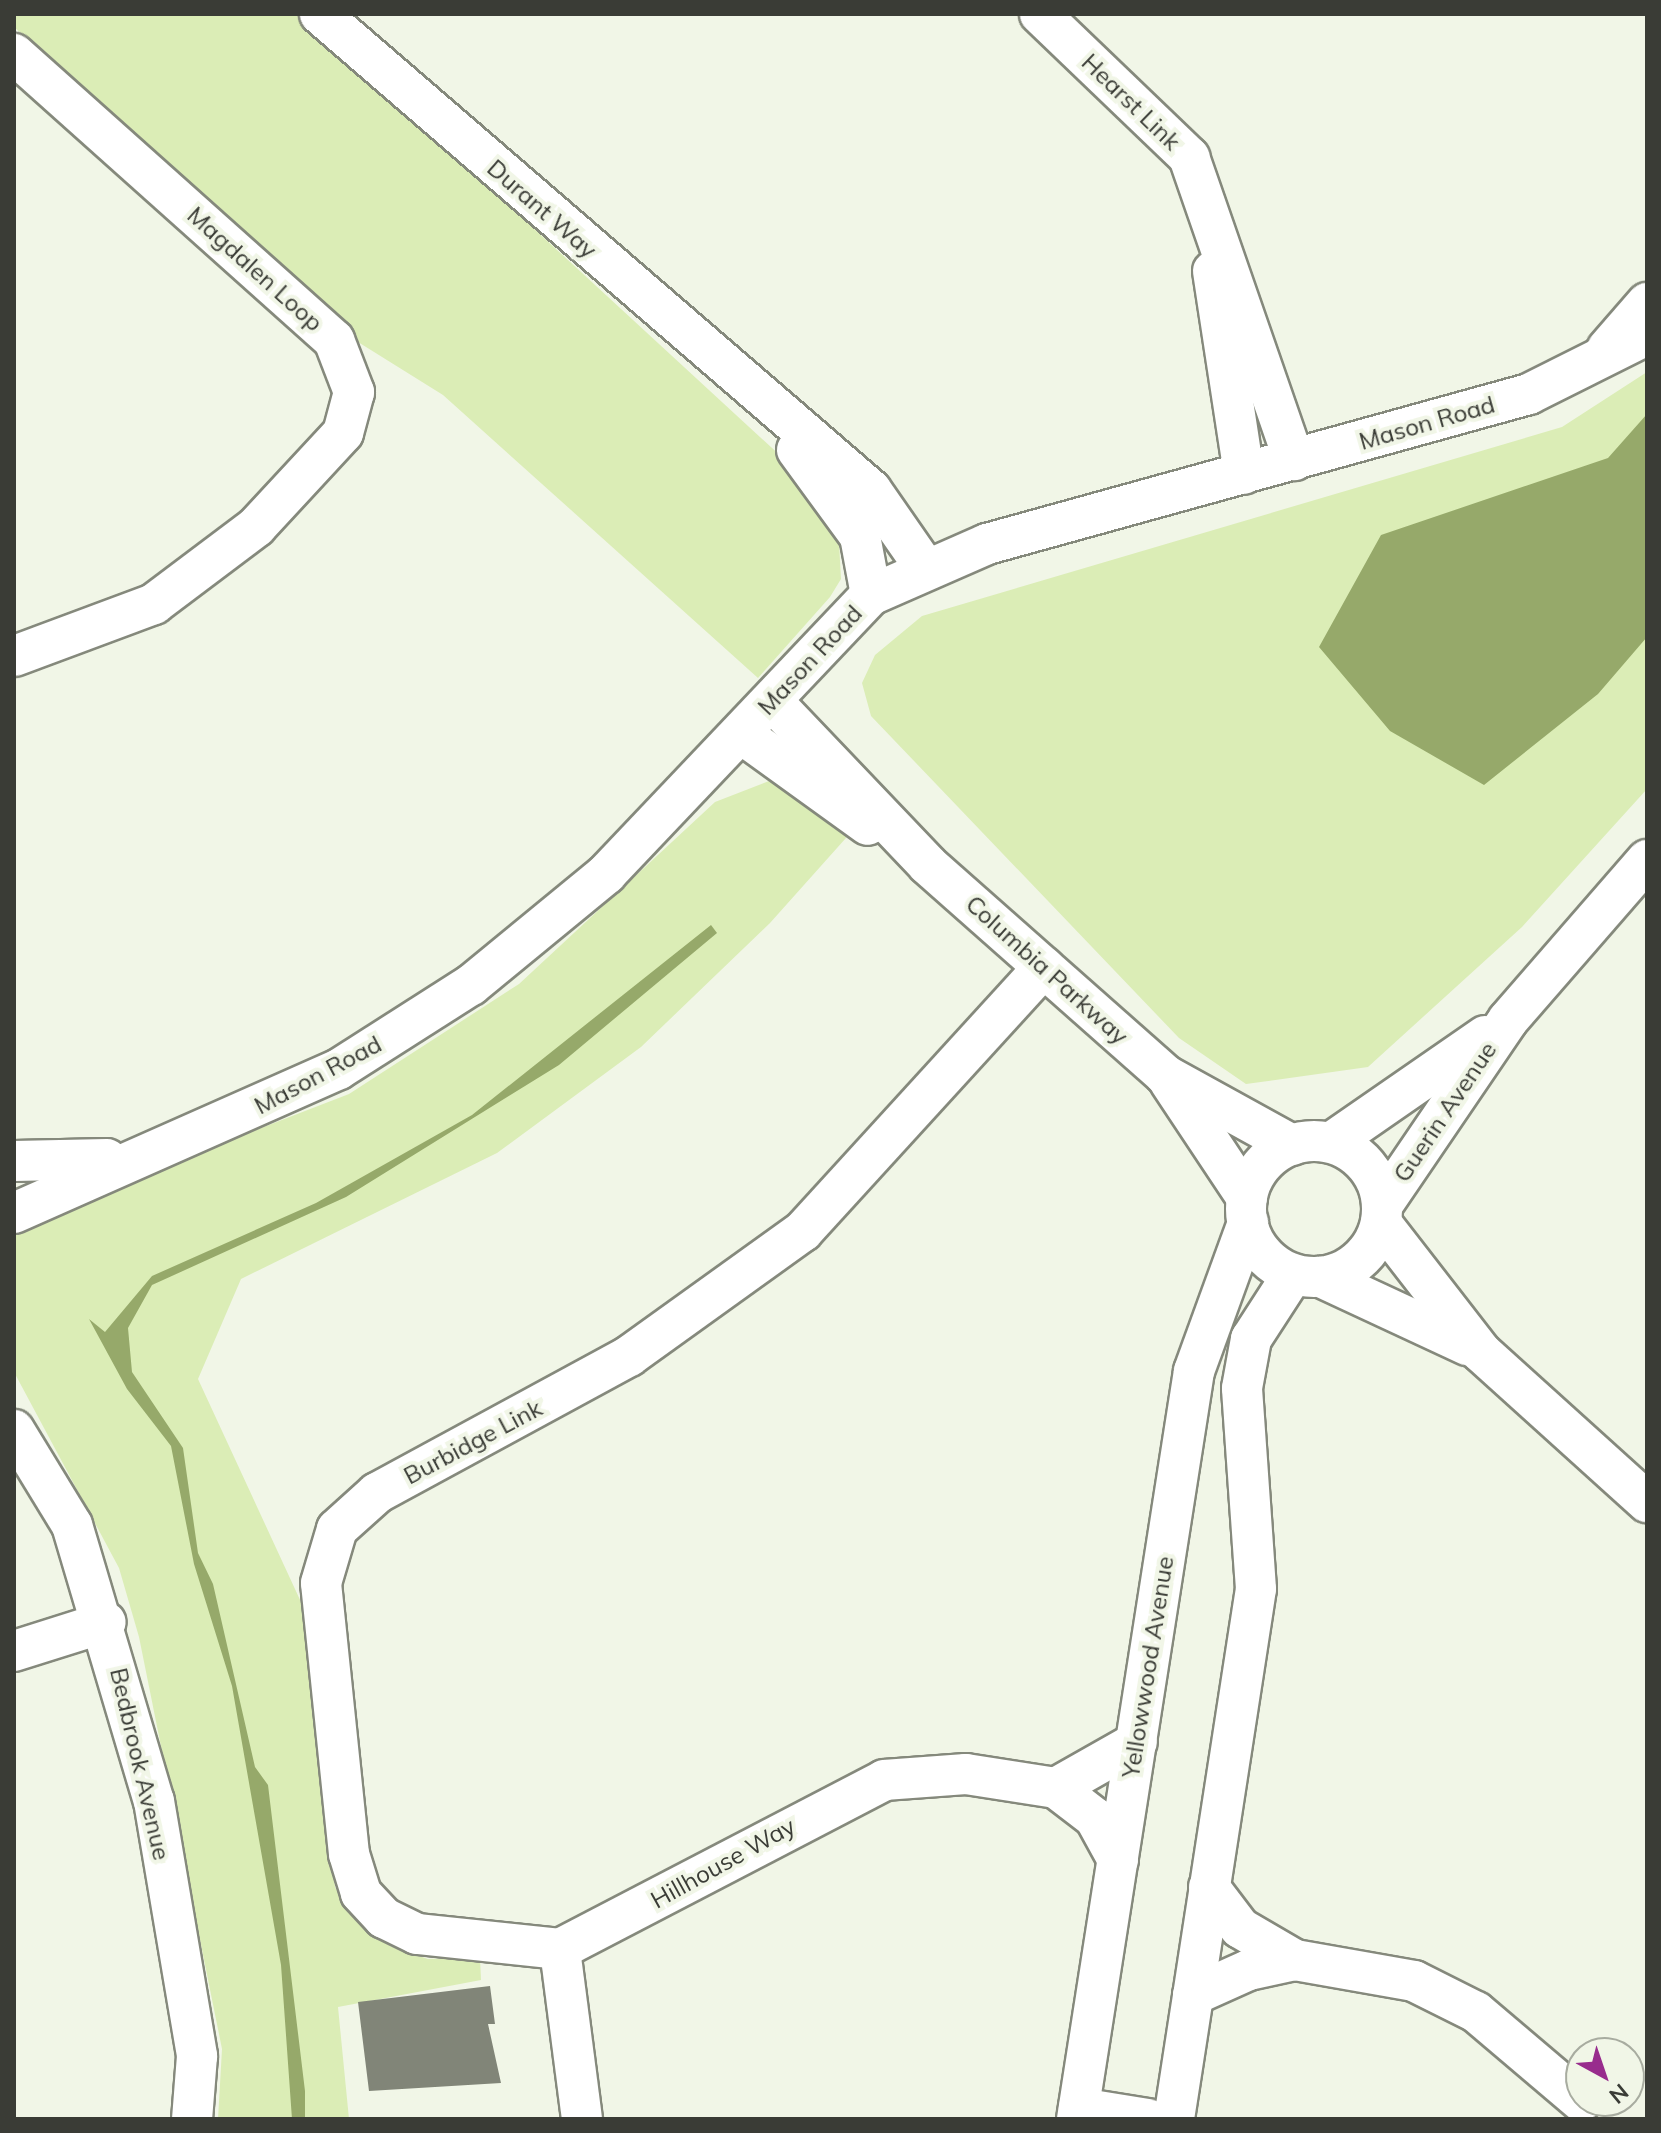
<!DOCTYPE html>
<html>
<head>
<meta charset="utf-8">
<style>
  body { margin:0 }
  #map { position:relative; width:1661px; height:2133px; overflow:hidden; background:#f1f6e7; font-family:Mulish,sans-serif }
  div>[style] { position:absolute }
  .green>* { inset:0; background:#dbedb6 }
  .water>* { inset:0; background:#96a96a }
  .building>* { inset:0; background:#818578 }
  .roads { filter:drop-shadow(2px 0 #85897c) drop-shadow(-2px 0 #85897c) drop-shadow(0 2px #85897c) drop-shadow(0 -2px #85897c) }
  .minor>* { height:40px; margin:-20px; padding:0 20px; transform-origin:20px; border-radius:20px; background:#fff }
  .minor>.ring { margin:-20px; padding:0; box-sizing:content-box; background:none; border:40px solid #fff; border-radius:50% }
  span { translate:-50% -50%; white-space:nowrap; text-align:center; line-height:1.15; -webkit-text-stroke:8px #f1f6e7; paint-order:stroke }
  .street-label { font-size:24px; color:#3a3c36 }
  .frame { position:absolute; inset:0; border:16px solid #3a3c36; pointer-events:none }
  .north { position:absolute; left:1565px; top:2037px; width:80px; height:80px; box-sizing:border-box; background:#f1f6e7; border:2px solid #a8aca0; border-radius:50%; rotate:140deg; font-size:22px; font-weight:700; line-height:32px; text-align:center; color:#3a3c36 }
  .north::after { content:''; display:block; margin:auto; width:28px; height:36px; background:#982c8d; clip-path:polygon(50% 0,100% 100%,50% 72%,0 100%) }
</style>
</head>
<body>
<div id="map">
  <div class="green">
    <i style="clip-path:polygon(14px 14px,301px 14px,811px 484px,839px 542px,841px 579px,830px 597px,758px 678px,443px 395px,358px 342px,343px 320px,14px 27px)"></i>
    <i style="clip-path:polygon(1647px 372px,1647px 789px,1522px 927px,1368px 1067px,1246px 1084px,1179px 1038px,871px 716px,862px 683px,875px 655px,922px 616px,1562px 427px)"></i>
    <i style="clip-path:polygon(769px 781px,854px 829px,770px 923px,641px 1047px,497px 1153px,241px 1279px,198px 1379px,301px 1602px,335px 1887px,350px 1914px,390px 1946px,428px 1959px,480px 1957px,481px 1980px,338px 2007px,349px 2119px,218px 2119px,222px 2049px,139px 1637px,119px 1568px,14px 1372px,14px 1230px,56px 1207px,349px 1094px,519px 984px,715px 802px)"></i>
  </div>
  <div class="water">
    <i style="clip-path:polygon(1647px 414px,1647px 637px,1598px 694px,1484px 785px,1390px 731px,1319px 647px,1381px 535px,1608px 458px)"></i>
    <i style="clip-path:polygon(711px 925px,717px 933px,559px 1065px,346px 1197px,152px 1285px,128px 1328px,132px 1372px,183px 1448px,198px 1553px,213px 1584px,255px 1767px,268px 1785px,305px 2091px,305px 2119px,292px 2119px,281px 1965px,232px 1686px,194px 1564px,171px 1446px,127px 1389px,89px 1319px,105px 1332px,152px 1276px,316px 1203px,472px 1115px)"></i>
  </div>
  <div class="building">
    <i style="clip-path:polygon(490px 1986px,495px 2024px,488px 2024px,501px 2083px,369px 2091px,358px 2002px)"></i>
  </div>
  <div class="roads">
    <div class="minor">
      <i style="left:320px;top:14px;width:728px;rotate:40.82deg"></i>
      <i style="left:871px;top:490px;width:96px;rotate:55.2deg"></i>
      <i style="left:1040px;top:14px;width:207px;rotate:43.8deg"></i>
      <i style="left:1189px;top:157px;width:321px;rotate:70.9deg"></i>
      <i style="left:14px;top:54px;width:429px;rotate:41.8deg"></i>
      <i style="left:334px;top:340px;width:56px;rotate:69deg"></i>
      <i style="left:354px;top:392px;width:42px;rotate:105deg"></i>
      <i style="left:343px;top:433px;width:128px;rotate:132.8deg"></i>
      <i style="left:256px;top:527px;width:128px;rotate:143deg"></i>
      <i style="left:154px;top:604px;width:149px;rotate:159.6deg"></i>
      <i style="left:1213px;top:271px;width:205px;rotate:81.3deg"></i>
      <i style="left:1607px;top:349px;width:61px;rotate:-49deg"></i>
      <i style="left:797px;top:450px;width:107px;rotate:53.8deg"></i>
      <i style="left:860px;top:536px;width:60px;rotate:79.4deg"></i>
      <i style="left:772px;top:701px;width:226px;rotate:46.4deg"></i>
      <i style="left:928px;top:865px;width:317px;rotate:41.5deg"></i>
      <i style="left:1165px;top:1075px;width:145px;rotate:28.9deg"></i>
      <i style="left:742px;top:734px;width:155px;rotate:35.8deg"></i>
      <i style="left:1170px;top:1082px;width:139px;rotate:56.4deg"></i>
      <i class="ring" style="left:1246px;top:1141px;width:96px;height:96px"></i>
      <i style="left:1332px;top:1142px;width:186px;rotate:-34.7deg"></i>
      <i style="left:14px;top:1161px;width:93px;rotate:-1.2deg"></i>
      <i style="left:1383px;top:1204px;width:222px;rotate:-55.8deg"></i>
      <i style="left:1508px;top:1020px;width:212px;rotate:-49deg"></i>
      <i style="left:14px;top:1213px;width:355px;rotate:-23.9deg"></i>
      <i style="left:339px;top:1069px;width:156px;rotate:-32.5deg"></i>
      <i style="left:471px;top:985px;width:175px;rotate:-39.4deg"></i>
      <i style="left:606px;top:874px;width:385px;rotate:-46.5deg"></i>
      <i style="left:871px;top:595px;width:127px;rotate:-23.7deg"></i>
      <i style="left:987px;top:544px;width:562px;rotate:-15.47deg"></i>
      <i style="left:1529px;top:394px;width:132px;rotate:-26.6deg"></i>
      <i style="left:1381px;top:1223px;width:163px;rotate:52.2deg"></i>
      <i style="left:1481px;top:1352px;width:224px;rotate:42.1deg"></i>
      <i style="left:1321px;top:1277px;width:161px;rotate:25deg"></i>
      <i style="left:14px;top:1430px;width:111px;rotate:58.6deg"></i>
      <i style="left:72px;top:1525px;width:288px;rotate:73.5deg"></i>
      <i style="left:154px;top:1801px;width:259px;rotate:80.4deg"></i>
      <i style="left:197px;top:2056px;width:63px;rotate:94.5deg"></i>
      <i style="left:14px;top:1651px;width:96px;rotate:-17.5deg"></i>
      <i style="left:1118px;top:1860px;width:48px;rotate:-118.7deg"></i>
      <i style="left:1095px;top:1818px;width:49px;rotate:-142.4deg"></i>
      <i style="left:1056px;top:1788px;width:93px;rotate:-29.6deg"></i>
      <i style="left:1209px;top:1887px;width:51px;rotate:52.9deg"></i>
      <i style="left:1240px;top:1928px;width:64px;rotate:30.2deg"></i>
      <i style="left:560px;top:1949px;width:144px;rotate:-174deg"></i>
      <i style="left:417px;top:1934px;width:37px;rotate:-154deg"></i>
      <i style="left:384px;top:1918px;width:34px;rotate:-133deg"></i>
      <i style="left:361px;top:1893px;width:41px;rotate:-107.1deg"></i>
      <i style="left:349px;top:1854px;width:272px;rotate:-95.9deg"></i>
      <i style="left:321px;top:1583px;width:56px;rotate:-73.5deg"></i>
      <i style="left:337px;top:1529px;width:54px;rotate:-42deg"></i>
      <i style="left:377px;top:1493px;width:287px;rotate:-28.5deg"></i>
      <i style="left:629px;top:1356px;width:214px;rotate:-35.7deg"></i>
      <i style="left:803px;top:1231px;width:357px;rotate:-47.6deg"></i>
      <i style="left:1193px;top:1995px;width:61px;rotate:-24.1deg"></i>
      <i style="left:1249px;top:1970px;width:47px;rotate:-12.3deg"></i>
      <i style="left:1295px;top:1960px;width:121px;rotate:10deg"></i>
      <i style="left:1414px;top:1981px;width:69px;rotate:26.6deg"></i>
      <i style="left:1476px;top:2012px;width:138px;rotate:40.3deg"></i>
      <i style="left:1079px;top:2108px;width:70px;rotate:9.1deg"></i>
      <i style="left:582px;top:2119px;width:171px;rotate:-97.4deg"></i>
      <i style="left:560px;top:1949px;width:365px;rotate:-27.5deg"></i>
      <i style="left:884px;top:1780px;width:82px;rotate:-4.2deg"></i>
      <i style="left:966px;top:1774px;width:91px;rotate:8.8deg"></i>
      <i style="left:1077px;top:2119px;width:757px;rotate:-81.11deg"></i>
      <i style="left:1194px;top:1371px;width:158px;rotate:-70deg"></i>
      <i style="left:1174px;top:2119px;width:536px;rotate:-81.21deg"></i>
      <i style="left:1256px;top:1589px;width:201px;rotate:-94deg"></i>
      <i style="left:1242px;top:1388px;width:50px;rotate:-79.6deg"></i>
      <i style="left:1251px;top:1339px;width:77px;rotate:-57.1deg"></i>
    </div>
  </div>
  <div class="street-label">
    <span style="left:1131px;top:102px;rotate:44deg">Hearst Link</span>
    <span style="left:542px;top:209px;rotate:41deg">Durant Way</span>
    <span style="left:255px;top:269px;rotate:42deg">Magdalen Loop</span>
    <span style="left:1427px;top:423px;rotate:-16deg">Mason Road</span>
    <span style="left:810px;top:660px;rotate:-47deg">Mason Road</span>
    <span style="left:1047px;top:970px;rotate:42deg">Columbia Parkway</span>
    <span style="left:318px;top:1075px;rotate:-28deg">Mason Road</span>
    <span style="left:1445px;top:1112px;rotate:-56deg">Guerin Avenue</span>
    <span style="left:473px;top:1442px;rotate:-28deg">Burbidge Link</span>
    <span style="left:1148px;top:1667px;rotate:-81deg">Yellowwood Avenue</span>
    <span style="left:140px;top:1764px;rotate:77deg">Bedbrook Avenue</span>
    <span style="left:723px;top:1863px;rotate:-29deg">Hillhouse Way</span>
  </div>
  <div class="frame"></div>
  <div class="north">N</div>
</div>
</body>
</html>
